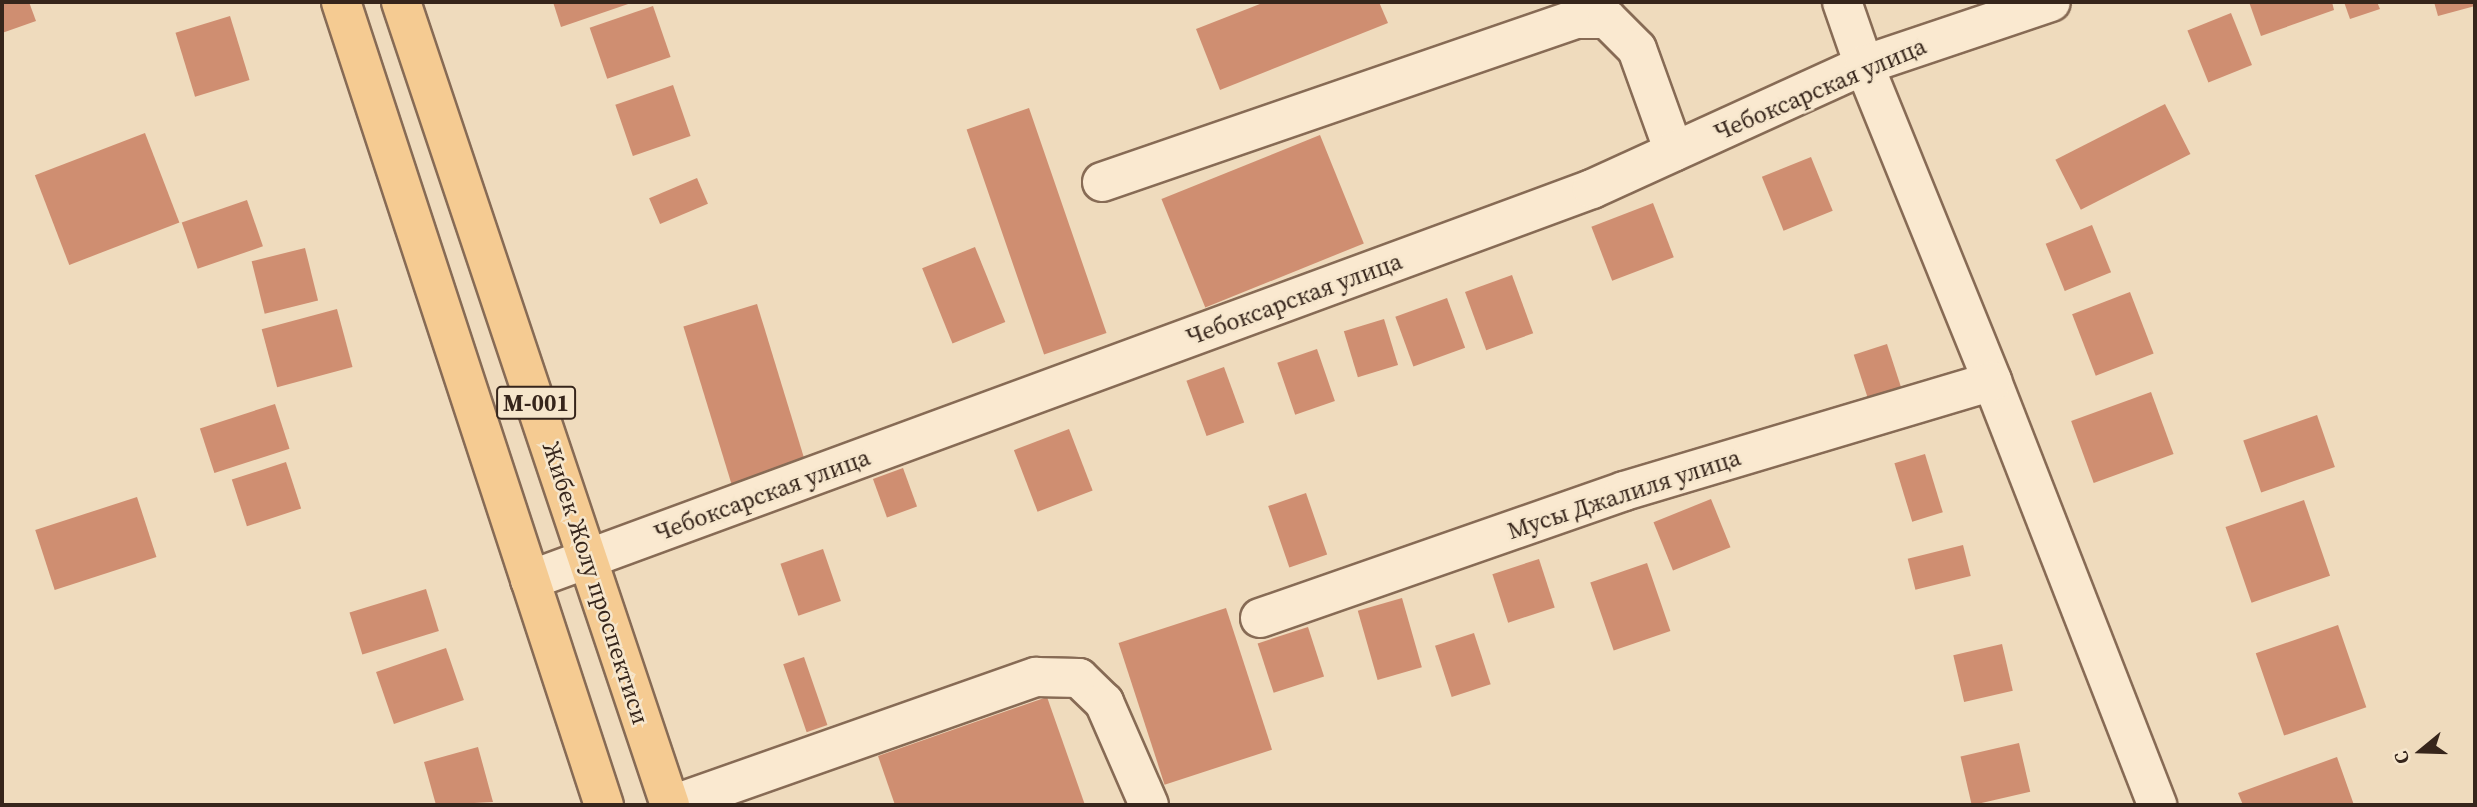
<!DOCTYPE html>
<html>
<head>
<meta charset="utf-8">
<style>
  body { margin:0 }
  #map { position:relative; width:2477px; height:807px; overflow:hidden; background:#efdbbd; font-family:"Source Serif 4",serif }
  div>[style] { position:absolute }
  .building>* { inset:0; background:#cf8e71; transform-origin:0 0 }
  .roads { filter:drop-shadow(2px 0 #876b55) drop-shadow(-2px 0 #876b55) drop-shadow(0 2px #876b55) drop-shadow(0 -2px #876b55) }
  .minor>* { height:38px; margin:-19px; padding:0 19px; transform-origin:19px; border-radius:19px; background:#fae9d0 }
  .major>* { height:38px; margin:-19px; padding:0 19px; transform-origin:19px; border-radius:19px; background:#f5cb92 }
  span { translate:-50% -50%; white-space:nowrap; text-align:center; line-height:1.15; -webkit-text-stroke:5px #f6e6cc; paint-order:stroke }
  .shield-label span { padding:2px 5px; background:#f6e6cc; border:2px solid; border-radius:5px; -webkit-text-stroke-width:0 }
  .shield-label { font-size:23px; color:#36251b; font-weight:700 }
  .street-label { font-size:24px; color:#36251b }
  .frame { position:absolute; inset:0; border:4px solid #36251b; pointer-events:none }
  .north { position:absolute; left:2386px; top:716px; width:70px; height:70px; -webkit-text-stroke:5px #f6e6cc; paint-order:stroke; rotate:251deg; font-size:19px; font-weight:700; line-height:28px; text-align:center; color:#36251b }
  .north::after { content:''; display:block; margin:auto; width:24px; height:32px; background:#36251b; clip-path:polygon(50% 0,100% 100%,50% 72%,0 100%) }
</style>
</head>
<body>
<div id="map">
  <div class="building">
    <i style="clip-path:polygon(2px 2px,29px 2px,36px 21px,2px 33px)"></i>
    <i style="clip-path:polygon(553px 2px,634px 2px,561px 27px)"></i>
    <i style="clip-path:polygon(1265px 2px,1379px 2px,1388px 23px,1220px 90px,1196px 29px)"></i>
    <i style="clip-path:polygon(2249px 2px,2332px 2px,2334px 10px,2261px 36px)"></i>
    <i style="clip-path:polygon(2344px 2px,2377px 2px,2380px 9px,2350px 19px)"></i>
    <i style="clip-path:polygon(2434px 2px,2475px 2px,2475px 6px,2438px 16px)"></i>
    <i style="left:653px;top:6px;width:54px;height:67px;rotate:71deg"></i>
    <i style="left:2231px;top:13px;width:56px;height:47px;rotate:68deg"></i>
    <i style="left:230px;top:16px;width:67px;height:57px;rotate:73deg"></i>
    <i style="left:673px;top:85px;width:54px;height:61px;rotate:71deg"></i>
    <i style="left:2165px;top:104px;width:56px;height:123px;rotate:63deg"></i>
    <i style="left:1029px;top:108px;width:238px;height:66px;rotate:71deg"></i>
    <i style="left:145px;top:133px;width:96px;height:118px;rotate:69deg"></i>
    <i style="left:1320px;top:135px;width:117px;height:171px;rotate:68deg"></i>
    <i style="left:1811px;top:157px;width:58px;height:53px;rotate:68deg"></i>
    <i style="left:697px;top:178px;width:28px;height:52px;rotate:67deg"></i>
    <i style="left:247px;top:200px;width:49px;height:69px;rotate:71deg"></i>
    <i style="left:1653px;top:203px;width:58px;height:66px;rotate:69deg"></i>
    <i style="left:2092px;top:225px;width:51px;height:50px;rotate:68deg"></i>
    <i style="left:975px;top:247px;width:81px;height:57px;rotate:68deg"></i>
    <i style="left:305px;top:248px;width:54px;height:55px;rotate:76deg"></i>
    <i style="left:1512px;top:275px;width:62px;height:50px;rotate:70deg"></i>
    <i style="left:2130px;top:292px;width:66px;height:62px;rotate:69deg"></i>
    <i style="left:1447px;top:298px;width:53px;height:55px;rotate:70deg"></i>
    <i style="left:757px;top:304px;width:168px;height:77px;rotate:73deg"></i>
    <i style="left:337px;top:309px;width:60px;height:78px;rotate:75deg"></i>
    <i style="left:1384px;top:319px;width:48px;height:42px;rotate:73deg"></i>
    <i style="left:1887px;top:344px;width:45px;height:35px;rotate:72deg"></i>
    <i style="left:1317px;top:349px;width:55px;height:42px;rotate:71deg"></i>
    <i style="left:1224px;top:367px;width:59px;height:40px;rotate:70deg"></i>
    <i style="left:2151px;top:392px;width:66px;height:85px;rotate:70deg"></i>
    <i style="left:275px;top:404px;width:47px;height:79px;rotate:72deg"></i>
    <i style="left:2317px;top:415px;width:55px;height:78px;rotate:71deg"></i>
    <i style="left:1069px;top:429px;width:66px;height:59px;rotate:69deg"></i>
    <i style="left:1925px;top:454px;width:61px;height:32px;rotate:73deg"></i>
    <i style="left:286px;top:462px;width:49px;height:57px;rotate:72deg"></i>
    <i style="left:903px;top:468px;width:41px;height:32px;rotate:70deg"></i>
    <i style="left:1306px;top:493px;width:65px;height:40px;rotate:71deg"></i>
    <i style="left:137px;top:497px;width:63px;height:107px;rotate:72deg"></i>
    <i style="left:1711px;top:499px;width:52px;height:62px;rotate:68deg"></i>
    <i style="left:2304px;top:500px;width:80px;height:83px;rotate:71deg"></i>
    <i style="left:1963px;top:545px;width:32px;height:57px;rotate:76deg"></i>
    <i style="left:823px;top:549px;width:55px;height:45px;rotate:71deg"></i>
    <i style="left:1539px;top:559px;width:51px;height:49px;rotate:72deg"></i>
    <i style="left:1647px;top:563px;width:72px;height:60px;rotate:71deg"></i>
    <i style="left:426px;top:589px;width:44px;height:80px;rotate:73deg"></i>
    <i style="left:1402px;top:598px;width:72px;height:46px;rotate:74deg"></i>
    <i style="left:1226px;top:608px;width:149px;height:113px;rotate:72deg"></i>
    <i style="left:2338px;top:625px;width:87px;height:87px;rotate:71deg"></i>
    <i style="left:1308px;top:627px;width:52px;height:53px;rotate:72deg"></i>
    <i style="left:1474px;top:633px;width:54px;height:41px;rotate:72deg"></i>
    <i style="left:2002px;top:644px;width:48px;height:50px;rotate:77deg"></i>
    <i style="left:446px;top:648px;width:55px;height:74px;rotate:71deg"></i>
    <i style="left:804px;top:657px;width:72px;height:22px;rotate:71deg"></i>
    <i style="clip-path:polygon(1047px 697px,1085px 805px,895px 805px,878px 756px)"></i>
    <i style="left:2019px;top:743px;width:50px;height:60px;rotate:77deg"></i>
    <i style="clip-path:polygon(478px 747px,493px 802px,436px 805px,424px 762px)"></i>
    <i style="clip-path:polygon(2337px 757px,2354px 805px,2243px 805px,2238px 793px)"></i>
  </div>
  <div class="roads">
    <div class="minor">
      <i style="left:1842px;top:2px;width:67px;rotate:70.8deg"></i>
      <i style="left:1864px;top:65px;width:341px;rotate:67.9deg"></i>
      <i style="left:1992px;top:381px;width:455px;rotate:68.7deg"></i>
      <i style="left:1102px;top:182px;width:501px;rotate:-18.98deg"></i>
      <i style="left:1576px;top:19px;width:31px"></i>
      <i style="left:1607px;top:19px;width:42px;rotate:45deg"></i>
      <i style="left:1637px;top:49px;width:109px;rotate:70.2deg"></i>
      <i style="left:530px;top:580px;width:1132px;rotate:-20.21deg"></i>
      <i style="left:1592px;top:189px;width:299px;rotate:-24.5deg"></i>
      <i style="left:1864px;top:65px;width:197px;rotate:-18.6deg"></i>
      <i style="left:1260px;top:618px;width:386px;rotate:-19.2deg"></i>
      <i style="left:1624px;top:491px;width:384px;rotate:-16.6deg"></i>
      <i style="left:672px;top:805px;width:386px;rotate:-19.4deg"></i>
      <i style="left:1036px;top:677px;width:43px;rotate:1.3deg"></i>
      <i style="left:1079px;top:678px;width:35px;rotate:44deg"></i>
      <i style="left:1104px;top:702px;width:112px;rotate:66.4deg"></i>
    </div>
    <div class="major">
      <i style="left:341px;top:2px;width:845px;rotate:71.87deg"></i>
      <i style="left:401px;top:2px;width:847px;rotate:71.48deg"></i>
    </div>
  </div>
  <div class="shield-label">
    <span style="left:536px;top:403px">М-001</span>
  </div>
  <div class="street-label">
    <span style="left:1820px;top:89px;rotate:-23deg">Чебоксарская улица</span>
    <span style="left:1294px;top:299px;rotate:-20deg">Чебоксарская улица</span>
    <span style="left:1624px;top:494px;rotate:-18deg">Мусы Джалиля улица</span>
    <span style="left:762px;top:495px;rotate:-20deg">Чебоксарская улица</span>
    <span style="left:596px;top:583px;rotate:72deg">Жибек Жолу проспектиси</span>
  </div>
  <div class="frame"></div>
  <div class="north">С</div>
</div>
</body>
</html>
